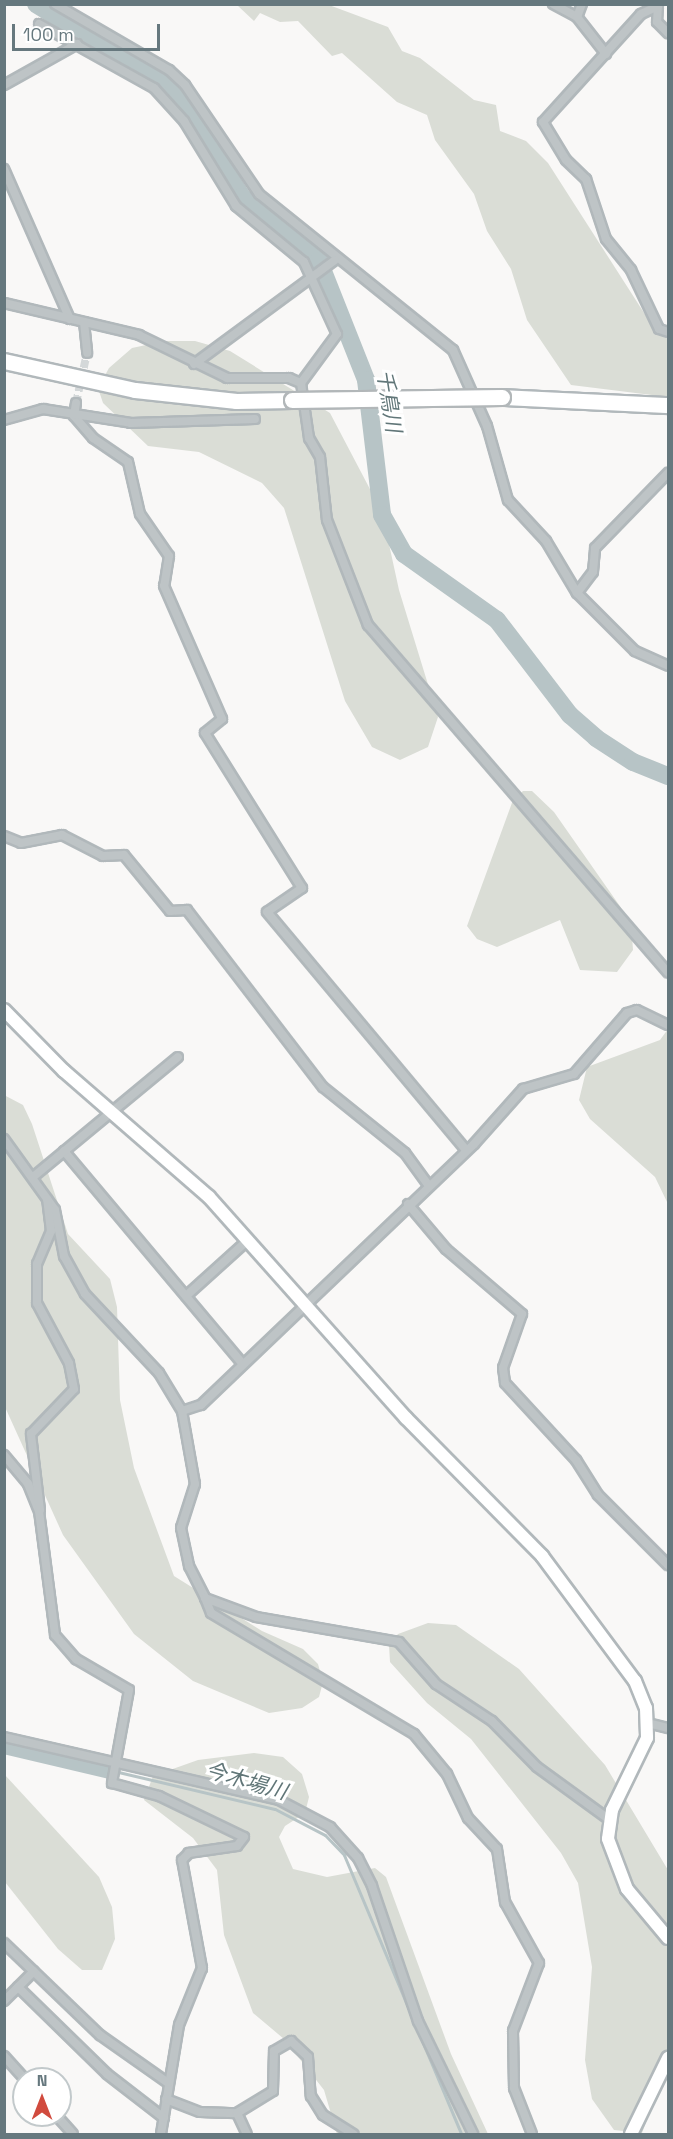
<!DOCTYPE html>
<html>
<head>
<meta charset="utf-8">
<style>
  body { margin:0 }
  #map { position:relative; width:673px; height:2139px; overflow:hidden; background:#f9f8f7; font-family:"Space Grotesk","Noto Sans JP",sans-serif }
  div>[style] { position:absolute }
  .green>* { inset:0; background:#daddd6 }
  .stream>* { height:3px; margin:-1.5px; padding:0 1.5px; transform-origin:1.5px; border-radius:1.5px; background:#b7c4c6 }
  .river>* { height:18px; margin:-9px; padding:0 9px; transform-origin:9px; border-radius:9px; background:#b7c4c6 }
  .street-tunnel>* { height:8px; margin-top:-4px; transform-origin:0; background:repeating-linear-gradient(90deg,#d4d8d9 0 8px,transparent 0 12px) }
  .roads { filter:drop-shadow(2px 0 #b1b8bb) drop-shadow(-2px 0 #b1b8bb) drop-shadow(0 2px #b1b8bb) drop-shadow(0 -2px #b1b8bb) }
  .street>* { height:8px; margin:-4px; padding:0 4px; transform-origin:4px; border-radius:4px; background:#bec4c6 }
  .secondary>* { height:12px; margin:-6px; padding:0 6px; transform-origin:6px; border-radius:6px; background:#fff }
  .highway>* { height:15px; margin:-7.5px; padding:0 7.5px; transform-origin:7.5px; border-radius:7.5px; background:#fff }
  .bridges { filter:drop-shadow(2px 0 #b2b7b9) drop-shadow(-2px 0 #b2b7b9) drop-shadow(0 2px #b2b7b9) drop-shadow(0 -2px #b2b7b9) }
  .highway-bridge>* { height:15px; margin:-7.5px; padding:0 7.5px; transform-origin:7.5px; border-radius:7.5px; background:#fff }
  span { translate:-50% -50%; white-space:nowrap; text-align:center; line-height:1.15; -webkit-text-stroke:6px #fff; paint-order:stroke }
  .water-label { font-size:21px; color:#617678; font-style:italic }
  .frame { position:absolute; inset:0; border:6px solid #66787e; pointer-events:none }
  .north { position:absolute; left:12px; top:2067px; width:60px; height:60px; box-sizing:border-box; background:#fff; border:2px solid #c2c9cb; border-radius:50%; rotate:0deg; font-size:16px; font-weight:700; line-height:24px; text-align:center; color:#66787e }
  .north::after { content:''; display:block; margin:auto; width:21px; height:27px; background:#d14b3e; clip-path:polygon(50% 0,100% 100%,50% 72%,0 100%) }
  .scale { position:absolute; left:12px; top:24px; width:148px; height:27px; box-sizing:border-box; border:3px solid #66787e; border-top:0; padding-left:8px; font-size:18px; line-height:21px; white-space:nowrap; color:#66787e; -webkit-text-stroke:4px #fff; paint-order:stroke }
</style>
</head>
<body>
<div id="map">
  <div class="green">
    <i style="clip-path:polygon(237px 5px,329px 5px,388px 27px,402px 51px,420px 58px,474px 100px,496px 105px,500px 131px,526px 141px,548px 163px,655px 330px,668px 335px,668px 397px,571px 385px,527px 320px,511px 269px,487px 231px,474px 194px,435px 140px,427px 115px,397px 102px,342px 53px,332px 56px,298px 21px,280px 22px,260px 13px,254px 21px)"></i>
    <i style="clip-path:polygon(165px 341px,195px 341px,230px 351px,330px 413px,382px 512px,399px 590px,438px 717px,428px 747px,400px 760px,372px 747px,345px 701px,284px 508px,262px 483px,199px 452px,148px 446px,103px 403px,98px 388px,109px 368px,132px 348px)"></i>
    <i style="clip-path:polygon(523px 791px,532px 791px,554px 812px,631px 922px,633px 950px,617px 972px,580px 970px,560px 920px,497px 947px,477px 939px,467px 926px,513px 800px)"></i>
    <i style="clip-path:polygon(668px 1029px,668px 1204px,655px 1177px,590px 1119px,579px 1100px,587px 1067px,660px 1040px)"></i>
    <i style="clip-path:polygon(4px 1095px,23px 1105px,32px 1124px,68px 1234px,110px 1279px,117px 1307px,120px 1400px,134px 1468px,174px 1576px,262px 1631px,303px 1649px,318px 1664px,323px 1682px,319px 1697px,302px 1708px,269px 1713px,193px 1681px,134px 1634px,63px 1535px,5px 1407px)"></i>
    <i style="clip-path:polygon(428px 1623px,456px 1625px,519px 1669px,605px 1765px,668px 1870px,668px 2064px,642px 2133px,614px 2130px,592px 2099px,585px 2060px,592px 1967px,578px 1883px,561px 1853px,471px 1739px,427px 1703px,390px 1662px,389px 1645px,398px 1634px)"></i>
    <i style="clip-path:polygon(254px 1753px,283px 1757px,302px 1774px,309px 1797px,305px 1813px,285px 1826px,279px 1837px,293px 1869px,327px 1877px,375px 1868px,386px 1877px,451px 2054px,488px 2134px,337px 2134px,324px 2090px,284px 2039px,253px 2013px,224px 1935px,217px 1870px,193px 1838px,144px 1800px,153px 1776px,198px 1760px)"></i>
    <i style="clip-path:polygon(5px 1775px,99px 1877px,112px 1907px,115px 1939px,102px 1970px,82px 1970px,58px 1949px,5px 1882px)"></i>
  </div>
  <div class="stream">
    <i style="left:114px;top:1771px;width:165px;rotate:13.3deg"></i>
    <i style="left:275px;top:1809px;width:56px;rotate:27.5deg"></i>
    <i style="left:325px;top:1835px;width:28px;rotate:46deg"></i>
    <i style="left:344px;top:1855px;width:303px;rotate:67.2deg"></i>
  </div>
  <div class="river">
    <i style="left:36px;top:4px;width:162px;rotate:31.6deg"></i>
    <i style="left:174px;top:89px;width:128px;rotate:57.8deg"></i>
    <i style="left:242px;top:197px;width:100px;rotate:39.7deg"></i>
    <i style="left:319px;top:261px;width:128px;rotate:68.4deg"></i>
    <i style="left:366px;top:380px;width:136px;rotate:83.2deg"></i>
    <i style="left:382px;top:515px;width:45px;rotate:60.6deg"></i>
    <i style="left:404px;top:554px;width:114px;rotate:35.4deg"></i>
    <i style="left:497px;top:620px;width:120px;rotate:52.5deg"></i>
    <i style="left:570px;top:715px;width:35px;rotate:41deg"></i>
    <i style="left:596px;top:738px;width:44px;rotate:33deg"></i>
    <i style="left:633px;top:762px;width:38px;rotate:22deg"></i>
    <i style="left:4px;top:1745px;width:110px;rotate:13.2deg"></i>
  </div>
  <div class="street-tunnel">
    <i style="left:76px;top:403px;width:51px;rotate:-77.6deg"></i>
  </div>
  <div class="roads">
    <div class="street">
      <i style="left:55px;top:4px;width:132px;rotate:30.1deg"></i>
      <i style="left:169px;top:70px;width:22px;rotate:43deg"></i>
      <i style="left:185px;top:85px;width:132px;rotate:55.8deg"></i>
      <i style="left:259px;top:194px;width:249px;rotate:38.8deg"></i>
      <i style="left:453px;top:350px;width:83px;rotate:65.9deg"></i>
      <i style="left:487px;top:426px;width:77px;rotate:74.2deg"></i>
      <i style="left:508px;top:500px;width:56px;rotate:47.2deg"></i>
      <i style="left:546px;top:541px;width:61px;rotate:59.2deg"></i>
      <i style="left:577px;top:593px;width:82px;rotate:45deg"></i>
      <i style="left:635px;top:651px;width:36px;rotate:24deg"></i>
      <i style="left:553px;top:4px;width:27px;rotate:28deg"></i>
      <i style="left:577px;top:17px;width:47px;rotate:51.9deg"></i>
      <i style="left:658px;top:4px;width:18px;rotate:93deg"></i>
      <i style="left:657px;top:22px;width:16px;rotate:45deg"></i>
      <i style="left:658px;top:6px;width:19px;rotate:155deg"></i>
      <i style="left:641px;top:14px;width:146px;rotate:132.2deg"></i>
      <i style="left:543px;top:122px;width:44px;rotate:58.8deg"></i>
      <i style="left:566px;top:160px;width:28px;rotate:44deg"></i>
      <i style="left:586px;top:179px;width:63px;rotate:71.6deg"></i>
      <i style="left:606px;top:239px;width:40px;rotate:51deg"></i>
      <i style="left:631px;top:270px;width:65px;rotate:64.6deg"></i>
      <i style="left:659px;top:329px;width:9px;rotate:18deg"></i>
      <i style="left:577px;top:17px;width:14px;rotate:-69deg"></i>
      <i style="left:39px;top:24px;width:132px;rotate:29.1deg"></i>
      <i style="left:154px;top:88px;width:45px;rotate:47.7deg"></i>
      <i style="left:184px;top:121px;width:100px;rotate:58.5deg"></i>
      <i style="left:236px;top:206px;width:88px;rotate:39.5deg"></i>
      <i style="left:304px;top:262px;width:79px;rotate:65.4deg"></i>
      <i style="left:337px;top:334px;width:61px;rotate:126.3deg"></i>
      <i style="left:4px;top:85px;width:84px;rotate:-29.3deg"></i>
      <i style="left:4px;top:169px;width:164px;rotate:66.3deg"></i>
      <i style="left:4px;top:303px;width:139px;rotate:13.3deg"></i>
      <i style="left:139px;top:335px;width:98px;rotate:26deg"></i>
      <i style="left:227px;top:378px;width:62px"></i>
      <i style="left:289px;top:378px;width:13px;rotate:23deg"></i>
      <i style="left:301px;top:383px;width:56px;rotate:81.7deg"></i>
      <i style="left:309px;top:438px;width:22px;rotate:60deg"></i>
      <i style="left:320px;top:457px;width:63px;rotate:83.7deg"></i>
      <i style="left:327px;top:520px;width:113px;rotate:68.7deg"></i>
      <i style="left:368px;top:625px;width:459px;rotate:49.2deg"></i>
      <i style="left:84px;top:322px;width:31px;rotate:84deg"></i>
      <i style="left:194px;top:364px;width:175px;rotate:-36.4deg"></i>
      <i style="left:76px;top:403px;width:13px;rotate:99deg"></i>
      <i style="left:74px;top:416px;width:29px;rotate:49deg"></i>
      <i style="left:93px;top:438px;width:42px;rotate:34.4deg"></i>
      <i style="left:128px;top:462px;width:53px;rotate:77deg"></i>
      <i style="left:140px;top:514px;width:51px;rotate:55.4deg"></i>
      <i style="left:169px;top:556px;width:30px;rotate:99deg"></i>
      <i style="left:164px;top:586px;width:145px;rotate:66.4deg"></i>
      <i style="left:222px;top:719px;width:22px;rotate:141deg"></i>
      <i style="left:205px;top:733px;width:183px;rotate:58deg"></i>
      <i style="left:302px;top:888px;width:42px;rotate:145.6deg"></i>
      <i style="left:267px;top:912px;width:310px;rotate:50.1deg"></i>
      <i style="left:4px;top:420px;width:41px;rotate:-15.8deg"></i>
      <i style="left:43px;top:409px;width:89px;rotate:9deg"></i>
      <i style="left:131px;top:423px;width:124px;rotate:-1.8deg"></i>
      <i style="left:577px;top:593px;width:26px;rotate:-53deg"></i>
      <i style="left:593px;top:572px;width:24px;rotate:-85deg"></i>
      <i style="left:595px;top:548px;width:105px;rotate:-45.8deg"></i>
      <i style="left:4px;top:836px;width:18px;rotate:22deg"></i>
      <i style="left:21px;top:843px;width:42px;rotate:-11deg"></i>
      <i style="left:62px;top:835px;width:46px;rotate:27.1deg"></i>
      <i style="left:103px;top:856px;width:21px;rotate:-3deg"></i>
      <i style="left:124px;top:855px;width:72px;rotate:50.6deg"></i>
      <i style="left:170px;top:911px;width:17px;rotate:-3deg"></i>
      <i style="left:187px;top:910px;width:223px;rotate:52.5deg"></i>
      <i style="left:323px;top:1087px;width:105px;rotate:38.8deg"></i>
      <i style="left:405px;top:1153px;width:37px;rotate:54deg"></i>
      <i style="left:4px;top:1139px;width:87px;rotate:54.3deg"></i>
      <i style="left:55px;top:1210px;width:47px;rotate:78.9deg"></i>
      <i style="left:64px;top:1256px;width:43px;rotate:61.1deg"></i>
      <i style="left:85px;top:1294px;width:108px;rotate:46.9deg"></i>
      <i style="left:159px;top:1373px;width:44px;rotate:58.8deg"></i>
      <i style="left:182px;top:1411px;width:74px;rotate:79.9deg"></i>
      <i style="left:195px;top:1484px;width:46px;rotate:107.7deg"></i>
      <i style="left:181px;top:1528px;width:39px;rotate:78deg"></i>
      <i style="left:189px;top:1566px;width:36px;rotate:63deg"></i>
      <i style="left:205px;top:1598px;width:54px;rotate:20.4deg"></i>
      <i style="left:256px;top:1617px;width:145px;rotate:9.9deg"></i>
      <i style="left:399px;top:1642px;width:56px;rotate:48.6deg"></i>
      <i style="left:436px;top:1684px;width:67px;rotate:33.5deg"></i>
      <i style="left:492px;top:1721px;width:64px;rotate:45.6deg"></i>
      <i style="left:537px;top:1767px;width:90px;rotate:36deg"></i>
      <i style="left:64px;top:1151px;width:275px;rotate:50deg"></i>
      <i style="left:33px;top:1177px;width:188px;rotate:-39.6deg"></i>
      <i style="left:408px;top:1204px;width:59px;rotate:49.8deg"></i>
      <i style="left:446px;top:1249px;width:100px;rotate:40.5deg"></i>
      <i style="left:522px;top:1314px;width:57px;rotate:109.4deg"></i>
      <i style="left:503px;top:1368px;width:15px;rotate:82deg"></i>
      <i style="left:505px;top:1383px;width:105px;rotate:47.3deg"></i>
      <i style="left:576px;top:1460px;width:41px;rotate:57.8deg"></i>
      <i style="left:598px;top:1495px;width:99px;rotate:45deg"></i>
      <i style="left:186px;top:1296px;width:84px;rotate:-42.1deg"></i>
      <i style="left:182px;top:1411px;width:20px;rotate:-18deg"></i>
      <i style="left:201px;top:1405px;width:378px;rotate:-43.7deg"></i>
      <i style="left:474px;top:1144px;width:74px;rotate:-48.3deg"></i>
      <i style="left:523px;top:1089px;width:53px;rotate:-16.4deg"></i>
      <i style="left:574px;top:1074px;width:81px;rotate:-49deg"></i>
      <i style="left:627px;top:1013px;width:10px;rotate:-17deg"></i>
      <i style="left:637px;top:1010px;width:34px;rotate:26deg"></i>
      <i style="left:4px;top:1455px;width:38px;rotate:50deg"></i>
      <i style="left:28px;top:1484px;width:29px;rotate:68deg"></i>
      <i style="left:39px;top:1511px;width:125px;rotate:82.6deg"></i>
      <i style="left:55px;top:1635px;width:32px;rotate:49deg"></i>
      <i style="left:76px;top:1659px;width:61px;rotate:30.3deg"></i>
      <i style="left:129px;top:1690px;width:95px;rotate:100.4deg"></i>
      <i style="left:112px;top:1783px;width:49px;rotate:15.5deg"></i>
      <i style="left:159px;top:1796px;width:94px;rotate:25.8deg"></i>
      <i style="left:244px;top:1837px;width:11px;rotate:128deg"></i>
      <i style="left:237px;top:1846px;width:49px;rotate:171.7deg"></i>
      <i style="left:189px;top:1853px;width:10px;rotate:135deg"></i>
      <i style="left:182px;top:1860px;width:110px;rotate:79.5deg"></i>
      <i style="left:202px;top:1968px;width:61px;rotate:112deg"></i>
      <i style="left:179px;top:2025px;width:110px;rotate:99.4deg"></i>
      <i style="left:40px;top:1510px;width:77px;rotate:-96.8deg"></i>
      <i style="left:31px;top:1434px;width:62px;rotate:-46.3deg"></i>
      <i style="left:74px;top:1389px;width:26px;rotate:-101deg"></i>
      <i style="left:69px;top:1363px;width:68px;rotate:-118.1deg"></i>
      <i style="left:37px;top:1303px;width:39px;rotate:-90deg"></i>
      <i style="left:37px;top:1264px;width:36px;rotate:-67deg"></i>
      <i style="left:51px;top:1231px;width:32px;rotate:-97deg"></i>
      <i style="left:205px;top:1598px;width:16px;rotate:68deg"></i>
      <i style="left:211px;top:1613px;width:236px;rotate:30.8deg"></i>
      <i style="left:414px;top:1734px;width:52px;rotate:50.5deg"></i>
      <i style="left:447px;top:1774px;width:49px;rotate:64.5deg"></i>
      <i style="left:468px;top:1818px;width:42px;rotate:46.9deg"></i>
      <i style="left:497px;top:1849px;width:54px;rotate:81.4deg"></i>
      <i style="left:505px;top:1902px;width:70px;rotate:60.9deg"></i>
      <i style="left:539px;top:1963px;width:73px;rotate:110.9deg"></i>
      <i style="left:513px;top:2031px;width:57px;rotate:89deg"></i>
      <i style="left:514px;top:2088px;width:49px;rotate:68.6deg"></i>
      <i style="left:648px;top:1723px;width:21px;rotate:14deg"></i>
      <i style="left:4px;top:1737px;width:282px;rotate:12.9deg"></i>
      <i style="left:279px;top:1800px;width:58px;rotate:27.9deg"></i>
      <i style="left:330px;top:1827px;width:42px;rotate:47.9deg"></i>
      <i style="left:358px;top:1858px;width:31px;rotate:63deg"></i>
      <i style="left:372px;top:1886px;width:143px;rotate:71.2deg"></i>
      <i style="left:418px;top:2021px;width:126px;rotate:64deg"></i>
      <i style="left:4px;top:1943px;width:133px;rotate:43.8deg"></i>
      <i style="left:100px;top:2035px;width:83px;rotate:35.2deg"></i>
      <i style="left:18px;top:1987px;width:124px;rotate:44.3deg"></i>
      <i style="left:107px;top:2074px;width:72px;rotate:37.7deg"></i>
      <i style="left:4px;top:2001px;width:42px;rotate:-45deg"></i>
      <i style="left:4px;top:2056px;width:31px;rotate:48deg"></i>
      <i style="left:166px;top:2099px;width:36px;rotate:21deg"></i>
      <i style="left:200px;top:2112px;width:37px;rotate:2deg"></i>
      <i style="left:237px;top:2113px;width:42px;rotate:-31.4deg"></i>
      <i style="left:273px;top:2091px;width:40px;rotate:-88.6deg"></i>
      <i style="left:274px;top:2051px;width:20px;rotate:-30deg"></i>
      <i style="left:291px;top:2041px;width:23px;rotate:43deg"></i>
      <i style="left:308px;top:2057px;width:39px;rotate:86deg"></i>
      <i style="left:311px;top:2096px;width:22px;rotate:58deg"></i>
      <i style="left:323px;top:2115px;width:36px;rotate:32deg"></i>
      <i style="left:237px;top:2113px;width:23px;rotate:65deg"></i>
      <i style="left:56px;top:2115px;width:25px;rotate:48deg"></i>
    </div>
    <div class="secondary">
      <i style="left:4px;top:1010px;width:86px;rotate:45.5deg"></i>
      <i style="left:64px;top:1071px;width:192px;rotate:41deg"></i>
      <i style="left:209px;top:1197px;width:296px;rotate:48.3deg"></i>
      <i style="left:406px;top:1418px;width:194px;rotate:45.4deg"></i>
      <i style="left:542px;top:1556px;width:156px;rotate:53.4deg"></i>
      <i style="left:635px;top:1681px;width:29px;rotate:68deg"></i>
      <i style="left:646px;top:1708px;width:30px;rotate:88deg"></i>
      <i style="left:647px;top:1738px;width:80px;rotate:115.9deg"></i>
      <i style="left:612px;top:1810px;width:29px;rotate:98deg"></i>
      <i style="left:608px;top:1839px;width:53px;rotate:69.2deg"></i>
      <i style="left:627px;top:1889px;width:64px;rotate:50.1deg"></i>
      <i style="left:631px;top:2134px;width:85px;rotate:-64deg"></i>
    </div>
    <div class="highway">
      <i style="left:4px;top:361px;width:134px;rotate:12.5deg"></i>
      <i style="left:135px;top:390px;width:102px;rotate:6.2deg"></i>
      <i style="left:236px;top:401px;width:56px;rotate:-1deg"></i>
      <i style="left:502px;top:397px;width:166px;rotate:2.8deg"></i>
    </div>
  </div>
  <div class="bridges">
    <div class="highway-bridge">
      <i style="left:292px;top:400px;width:210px;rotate:-0.8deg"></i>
    </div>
  </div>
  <div class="water-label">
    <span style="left:389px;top:401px;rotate:81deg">千鳥川</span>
    <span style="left:246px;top:1781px;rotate:16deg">今木場川</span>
  </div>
  <div class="frame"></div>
  <div class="north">N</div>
  <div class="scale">100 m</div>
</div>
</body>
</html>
